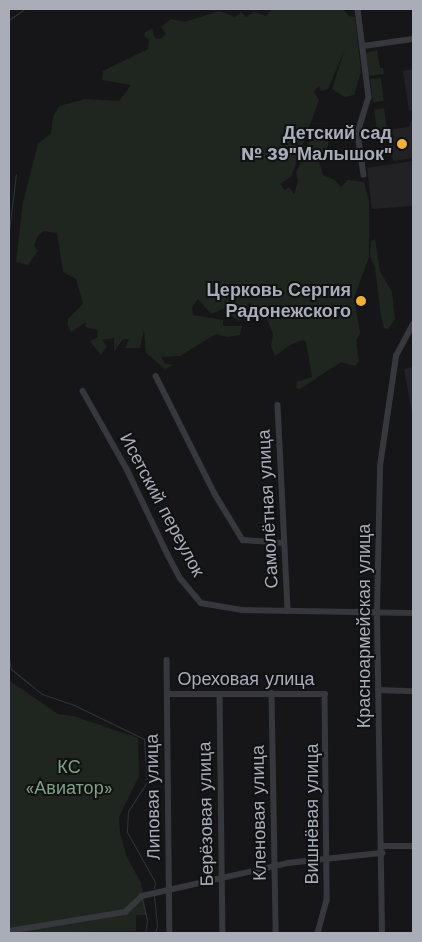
<!DOCTYPE html>
<html>
<head>
<meta charset="utf-8">
<style>
  body { margin:0 }
  #map { position:relative; width:422px; height:942px; overflow:hidden; background:#161618; font-family:"Work Sans",sans-serif }
  div>[style] { position:absolute }
  .built>* { inset:0; background:#222225 }
  .green>* { inset:0; background:#1e261f; transform-origin:0 0 }
  .stream>* { height:1px; margin:-0.5px; padding:0 0.5px; transform-origin:0.5px; border-radius:0.5px; background:#2c353c }
  .minor>* { height:5.5px; margin:-2.75px; padding:0 2.75px; transform-origin:2.75px; border-radius:2.75px; background:#37383d }
  .dots>* { width:14px; height:14px; translate:-50% -50%; box-sizing:border-box; border:2px solid #111113; border-radius:50% }
  span { translate:-50% -50%; white-space:nowrap; text-align:center; line-height:1.15; -webkit-text-stroke:4px #111113; paint-order:stroke }
  .poi-label { font-size:18px; color:#a8adb8; font-weight:700 }
  .right { translate:-100% -50%; text-align:right }
  .street-label { font-size:18px; color:#a8adb8 }
  .park-label { font-size:18px; color:#7fa381 }
  .frame { position:absolute; inset:0; border:10px solid #a8adb8; pointer-events:none }
</style>
</head>
<body>
<div id="map">
  <div class="built">
    <i style="clip-path:polygon(413px 69px,413px 110px,409px 111px,403px 71px)"></i>
    <i style="clip-path:polygon(413px 115px,413px 158px,393px 161px,388px 130px,409px 127px)"></i>
    <i style="clip-path:polygon(413px 161px,413px 206px,372px 209px,367px 168px)"></i>
    <i style="clip-path:polygon(413px 367px,413px 419px,404px 369px)"></i>
  </div>
  <div class="green">
    <i style="clip-path:polygon(272px 9px,343px 9px,349px 16px,355px 17px,361px 72px,354px 95px,345px 97px,332px 89px,345px 49px,328px 89px,321px 91px,319px 86px,314px 91px,319px 100px,291px 177px,280px 184px,285px 190px,289px 187px,294px 194px,298px 181px,296px 173px,315px 128px,328px 137px,328px 146px,318px 158px,323px 175px,335px 180px,341px 187px,348px 180px,364px 182px,369px 202px,369px 257px,354px 298px,360px 333px,356px 341px,359px 361px,355px 366px,341px 362px,300px 389px,296px 388px,297px 382px,312px 377px,306px 342px,303px 340px,290px 345px,275px 356px,271px 346px,273px 334px,268px 321px,250px 303px,247px 305px,249px 314px,238px 321px,223px 309px,211px 314px,198px 299px,192px 308px,193px 315px,223px 320px,223px 326px,242px 326px,240px 335px,227px 337px,216px 334px,180px 356px,161px 357px,165px 363px,174px 365px,165px 369px,146px 353px,144px 330px,140px 348px,125px 348px,129px 339px,123px 339px,114px 352px,114px 338px,102px 340px,107px 346px,101px 355px,90px 341px,98px 337px,97px 330px,85px 327px,86px 322px,71px 332px,68px 325px,68px 319px,83px 304px,76px 279px,63px 272px,57px 233px,44px 231px,38px 236px,34px 246px,38px 251px,28px 265px,16px 262px,23px 202px,38px 144px,51px 133px,53px 117px,59px 106px,85px 99px,119px 101px,131px 85px,102px 80px,103px 71px,148px 49px,149px 40px,144px 36px,145px 32px,152px 29px,155px 38px,160px 39px,166px 34px,161px 27px,171px 19px,185px 22px,219px 11px,235px 17px,241px 12px,246px 17px,254px 12px,266px 16px)"></i>
    <i style="clip-path:polygon(377px 50px,380px 68px,383px 68px,384px 74px,369px 76px,366px 53px)"></i>
    <i style="left:381px;top:78px;width:23px;height:11px;rotate:83deg"></i>
    <i style="left:384px;top:108px;width:21px;height:10px;rotate:82deg"></i>
    <i style="clip-path:polygon(375px 239px,380px 271px,392px 292px,395px 319px,388px 329px,384px 328px,381px 316px,375px 268px,370px 256px,371px 241px)"></i>
    <i style="clip-path:polygon(9px 669px,10px 681px,58px 714px,73px 716px,138px 738px,139px 776px,119px 817px,120px 834px,127px 857px,141px 883px,147px 915px,136px 915px,136px 931px,9px 933px)"></i>
  </div>
  <div class="stream">
    <i style="left:9px;top:20px;width:19px;rotate:-36deg"></i>
    <i style="left:9px;top:231px;width:57px;rotate:-83deg"></i>
    <i style="left:9px;top:658px;width:11px;rotate:80deg"></i>
    <i style="left:11px;top:669px;width:40px;rotate:39deg"></i>
    <i style="left:42px;top:694px;width:34px;rotate:19deg"></i>
    <i style="left:74px;top:705px;width:78px;rotate:25.9deg"></i>
    <i style="left:144px;top:739px;width:43px;rotate:86deg"></i>
    <i style="left:147px;top:782px;width:35px;rotate:123deg"></i>
    <i style="left:128px;top:811px;width:21px;rotate:93deg"></i>
    <i style="left:127px;top:832px;width:57px;rotate:60.8deg"></i>
    <i style="left:155px;top:882px;width:6px;rotate:99deg"></i>
    <i style="left:154px;top:896px;width:30px;rotate:84deg"></i>
    <i style="left:157px;top:926px;width:7px;rotate:106deg"></i>
    <i style="left:142px;top:899px;width:23px;rotate:77deg"></i>
    <i style="left:147px;top:921px;width:12px;rotate:99deg"></i>
  </div>
  <div class="minor">
    <i style="left:358px;top:9px;width:89px;rotate:82.9deg"></i>
    <i style="left:369px;top:97px;width:39px;rotate:107deg"></i>
    <i style="left:358px;top:134px;width:41px;rotate:81.7deg"></i>
    <i style="left:363px;top:46px;width:50px;rotate:-8deg"></i>
    <i style="left:156px;top:376px;width:132px;rotate:63.4deg"></i>
    <i style="left:215px;top:494px;width:54px;rotate:58.7deg"></i>
    <i style="left:243px;top:540px;width:41px;rotate:4.2deg"></i>
    <i style="left:83px;top:391px;width:90px;rotate:60.6deg"></i>
    <i style="left:127px;top:469px;width:95px;rotate:64.5deg"></i>
    <i style="left:168px;top:555px;width:27px;rotate:62deg"></i>
    <i style="left:181px;top:579px;width:31px;rotate:50deg"></i>
    <i style="left:201px;top:603px;width:42px;rotate:9.7deg"></i>
    <i style="left:242px;top:610px;width:171px;rotate:1deg"></i>
    <i style="left:278px;top:405px;width:206px;rotate:87.2deg"></i>
    <i style="left:167px;top:660px;width:273px;rotate:89.4deg"></i>
    <i style="left:379px;top:690px;width:34px;rotate:2deg"></i>
    <i style="left:272px;top:693px;width:240px;rotate:89deg"></i>
    <i style="left:167px;top:694px;width:158px"></i>
    <i style="left:325px;top:694px;width:206px;rotate:89.4deg"></i>
    <i style="left:327px;top:900px;width:34px;rotate:105deg"></i>
    <i style="left:220px;top:694px;width:239px;rotate:89.3deg"></i>
    <i style="left:382px;top:846px;width:31px"></i>
    <i style="left:9px;top:931px;width:118px;rotate:-9.3deg"></i>
    <i style="left:125px;top:912px;width:23px;rotate:-43deg"></i>
    <i style="left:142px;top:896px;width:150px;rotate:-12.7deg"></i>
    <i style="left:288px;top:863px;width:95px;rotate:-6.1deg"></i>
    <i style="left:382px;top:933px;width:320px;rotate:-90.9deg"></i>
    <i style="left:377px;top:613px;width:147px;rotate:-88.8deg"></i>
    <i style="left:380px;top:466px;width:111px;rotate:-81.7deg"></i>
    <i style="left:396px;top:356px;width:36px;rotate:-62deg"></i>
  </div>
  <div class="dots">
    <i style="left:402px;top:144px;background:#f2b134"></i>
    <i style="left:361px;top:301px;background:#f2b134"></i>
  </div>
  <div class="poi-label">
    <span class="right" style="left:392px;top:144px">Детский сад<br>№ 39"Малышок"</span>
    <span class="right" style="left:351px;top:301px">Церковь Сергия<br>Радонежского</span>
  </div>
  <div class="street-label">
    <span style="left:162px;top:505px;rotate:62deg">Исетский переулок</span>
    <span style="left:268px;top:509px;rotate:-93deg">Самолётная улица</span>
    <span style="left:364px;top:626px;rotate:-90deg">Красноармейская улица</span>
    <span style="left:246px;top:679px">Ореховая улица</span>
    <span style="left:153px;top:797px;rotate:-91deg">Липовая улица</span>
    <span style="left:259px;top:813px;rotate:-91deg">Кленовая улица</span>
    <span style="left:206px;top:814px;rotate:-91deg">Берёзовая улица</span>
    <span style="left:312px;top:814px;rotate:-90deg">Вишнёвая улица</span>
  </div>
  <div class="park-label">
    <span style="left:69px;top:778px">КС<br>«Авиатор»</span>
  </div>
  <div class="frame"></div>
</div>
</body>
</html>
